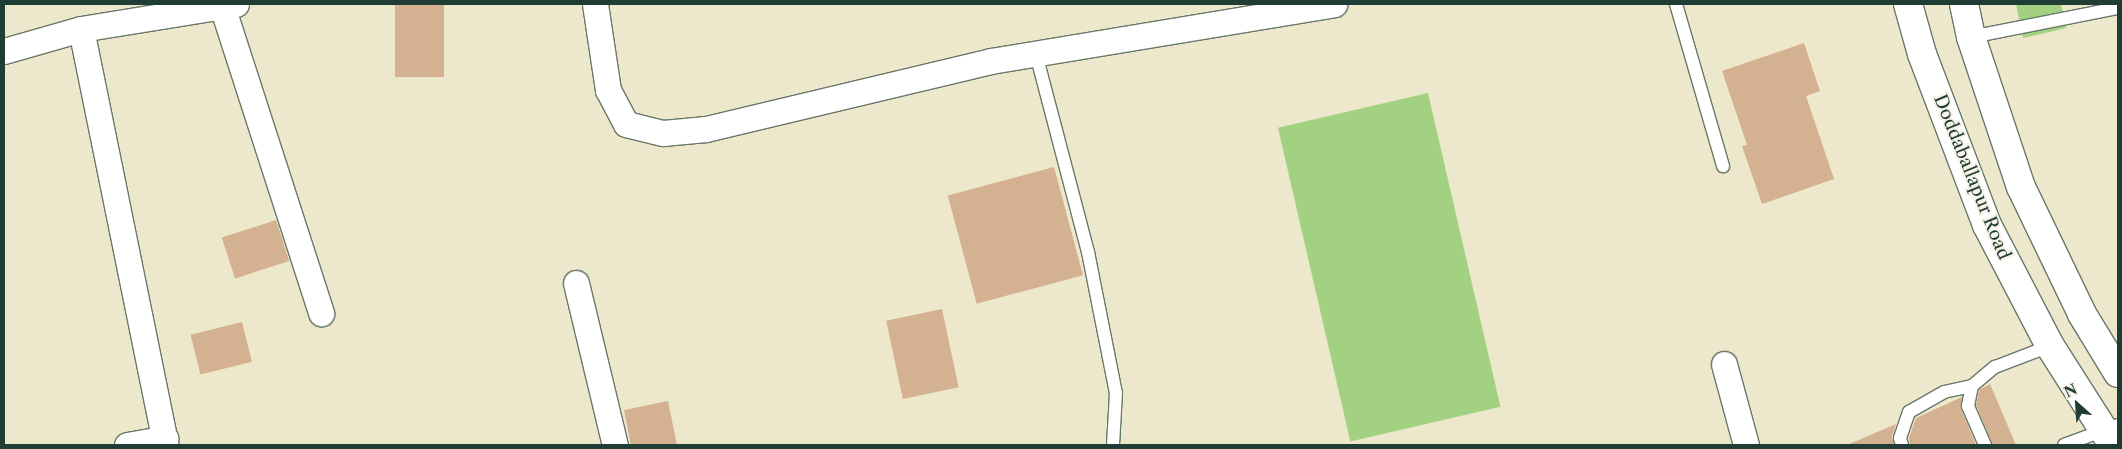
<!DOCTYPE html>
<html>
<head>
<meta charset="utf-8">
<style>
  body { margin:0 }
  #map { position:relative; width:2122px; height:449px; overflow:hidden; background:#ede7cb; font-family:"Libre Caslon Text",serif }
  div>[style] { position:absolute }
  .green>* { inset:0; background:#a2d281; transform-origin:0 0 }
  .building>* { inset:0; background:#d4b190; transform-origin:0 0 }
  .roads { filter:drop-shadow(1px 0 #677869) drop-shadow(-1px 0 #677869) drop-shadow(0 1px #677869) drop-shadow(0 -1px #677869) }
  .lane>* { height:12px; margin:-6px; padding:0 6px; transform-origin:6px; border-radius:6px; background:#fff }
  .street>* { height:25px; margin:-12.5px; padding:0 12.5px; transform-origin:12.5px; border-radius:12.5px; background:#fff }
  .primary>* { height:28px; margin:-14px; padding:0 14px; transform-origin:14px; border-radius:14px; background:#fff }
  span { translate:-50% -50%; white-space:nowrap; text-align:center; line-height:1.15; -webkit-text-stroke:4px #f7f3e8; paint-order:stroke }
  .street-label { font-size:18px; color:#1f3d34 }
  .frame { position:absolute; inset:0; border:5px solid #1f3d34; pointer-events:none }
  .north { position:absolute; left:2052px; top:379px; width:50px; height:50px; -webkit-text-stroke:4px #f7f3e8; paint-order:stroke; rotate:334deg; font-size:14px; font-weight:700; line-height:20px; text-align:center; color:#1f3d34 }
  .north::after { content:''; display:block; margin:auto; width:18px; height:22px; background:#1f3d34; clip-path:polygon(50% 0,100% 100%,50% 72%,0 100%) }
</style>
</head>
<body>
<div id="map">
  <div class="green">
    <i style="clip-path:polygon(2016px 4px,2061px 4px,2066px 28px,2023px 38px)"></i>
    <i style="left:1428px;top:93px;width:322px;height:154px;rotate:77deg"></i>
  </div>
  <div class="building">
    <i style="left:395px;top:4px;width:49px;height:73px"></i>
    <i style="clip-path:polygon(1804px 43px,1820px 91px,1806px 96px,1834px 179px,1762px 204px,1742px 146px,1747px 145px,1722px 71px)"></i>
    <i style="left:1054px;top:167px;width:112px;height:110px;rotate:75deg"></i>
    <i style="left:276px;top:220px;width:43px;height:57px;rotate:72deg"></i>
    <i style="left:942px;top:309px;width:80px;height:57px;rotate:78deg"></i>
    <i style="left:242px;top:322px;width:41px;height:53px;rotate:76deg"></i>
    <i style="clip-path:polygon(1990px 384px,2016px 445px,1993px 445px,1976px 405px,1979px 390px)"></i>
    <i style="clip-path:polygon(1962px 397px,1961px 409px,1976px 445px,1910px 445px,1909px 438px,1916px 418px)"></i>
    <i style="clip-path:polygon(668px 401px,677px 445px,631px 445px,624px 410px)"></i>
    <i style="clip-path:polygon(1896px 424px,1892px 436px,1894px 445px,1847px 445px)"></i>
  </div>
  <div class="roads">
    <div class="lane">
      <i style="left:1676px;top:4px;width:169px;rotate:73.8deg"></i>
      <i style="left:1971px;top:37px;width:150px;rotate:-11.2deg"></i>
      <i style="left:1036px;top:54px;width:205px;rotate:75.3deg"></i>
      <i style="left:1088px;top:252px;width:144px;rotate:78.8deg"></i>
      <i style="left:1116px;top:393px;width:52px;rotate:93.3deg"></i>
      <i style="left:1902px;top:445px;width:7px;rotate:-106deg"></i>
      <i style="left:1900px;top:438px;width:28px;rotate:-71deg"></i>
      <i style="left:1909px;top:412px;width:40px;rotate:-29.7deg"></i>
      <i style="left:1944px;top:392px;width:29px;rotate:-12deg"></i>
      <i style="left:1985px;top:445px;width:43px;rotate:-113.6deg"></i>
      <i style="left:1968px;top:406px;width:20px;rotate:-79deg"></i>
      <i style="left:1972px;top:386px;width:30px;rotate:-40deg"></i>
      <i style="left:1995px;top:367px;width:59px;rotate:-20.9deg"></i>
      <i style="left:2064px;top:445px;width:58px;rotate:-20.3deg"></i>
    </div>
    <div class="street">
      <i style="left:595px;top:4px;width:87px;rotate:81.4deg"></i>
      <i style="left:608px;top:90px;width:38px;rotate:62deg"></i>
      <i style="left:626px;top:124px;width:38px;rotate:14deg"></i>
      <i style="left:663px;top:133px;width:43px;rotate:-5.3deg"></i>
      <i style="left:706px;top:129px;width:293px;rotate:-13.4deg"></i>
      <i style="left:991px;top:61px;width:348px;rotate:-9.4deg"></i>
      <i style="left:222px;top:6px;width:323px;rotate:72.1deg"></i>
      <i style="left:81px;top:29px;width:425px;rotate:78.5deg"></i>
      <i style="left:4px;top:51px;width:80px;rotate:-15.9deg"></i>
      <i style="left:81px;top:29px;width:157px;rotate:-9.2deg"></i>
      <i style="left:576px;top:283px;width:167px;rotate:76.5deg"></i>
      <i style="left:1724px;top:364px;width:84px;rotate:74.8deg"></i>
      <i style="left:127px;top:445px;width:39px;rotate:-10deg"></i>
    </div>
    <div class="primary">
      <i style="left:1908px;top:4px;width:52px;rotate:74.4deg"></i>
      <i style="left:1922px;top:54px;width:183px;rotate:69.2deg"></i>
      <i style="left:1987px;top:225px;width:136px;rotate:62.5deg"></i>
      <i style="left:2050px;top:346px;width:117px;rotate:57.5deg"></i>
      <i style="left:1964px;top:4px;width:34px;rotate:78deg"></i>
      <i style="left:1971px;top:37px;width:158px;rotate:71.6deg"></i>
      <i style="left:2021px;top:187px;width:141px;rotate:64.3deg"></i>
      <i style="left:2082px;top:314px;width:69px;rotate:58.6deg"></i>
    </div>
  </div>
  <div class="street-label">
    <span style="left:1972px;top:177px;rotate:68deg">Doddaballapur Road</span>
  </div>
  <div class="frame"></div>
  <div class="north">N</div>
</div>
</body>
</html>
